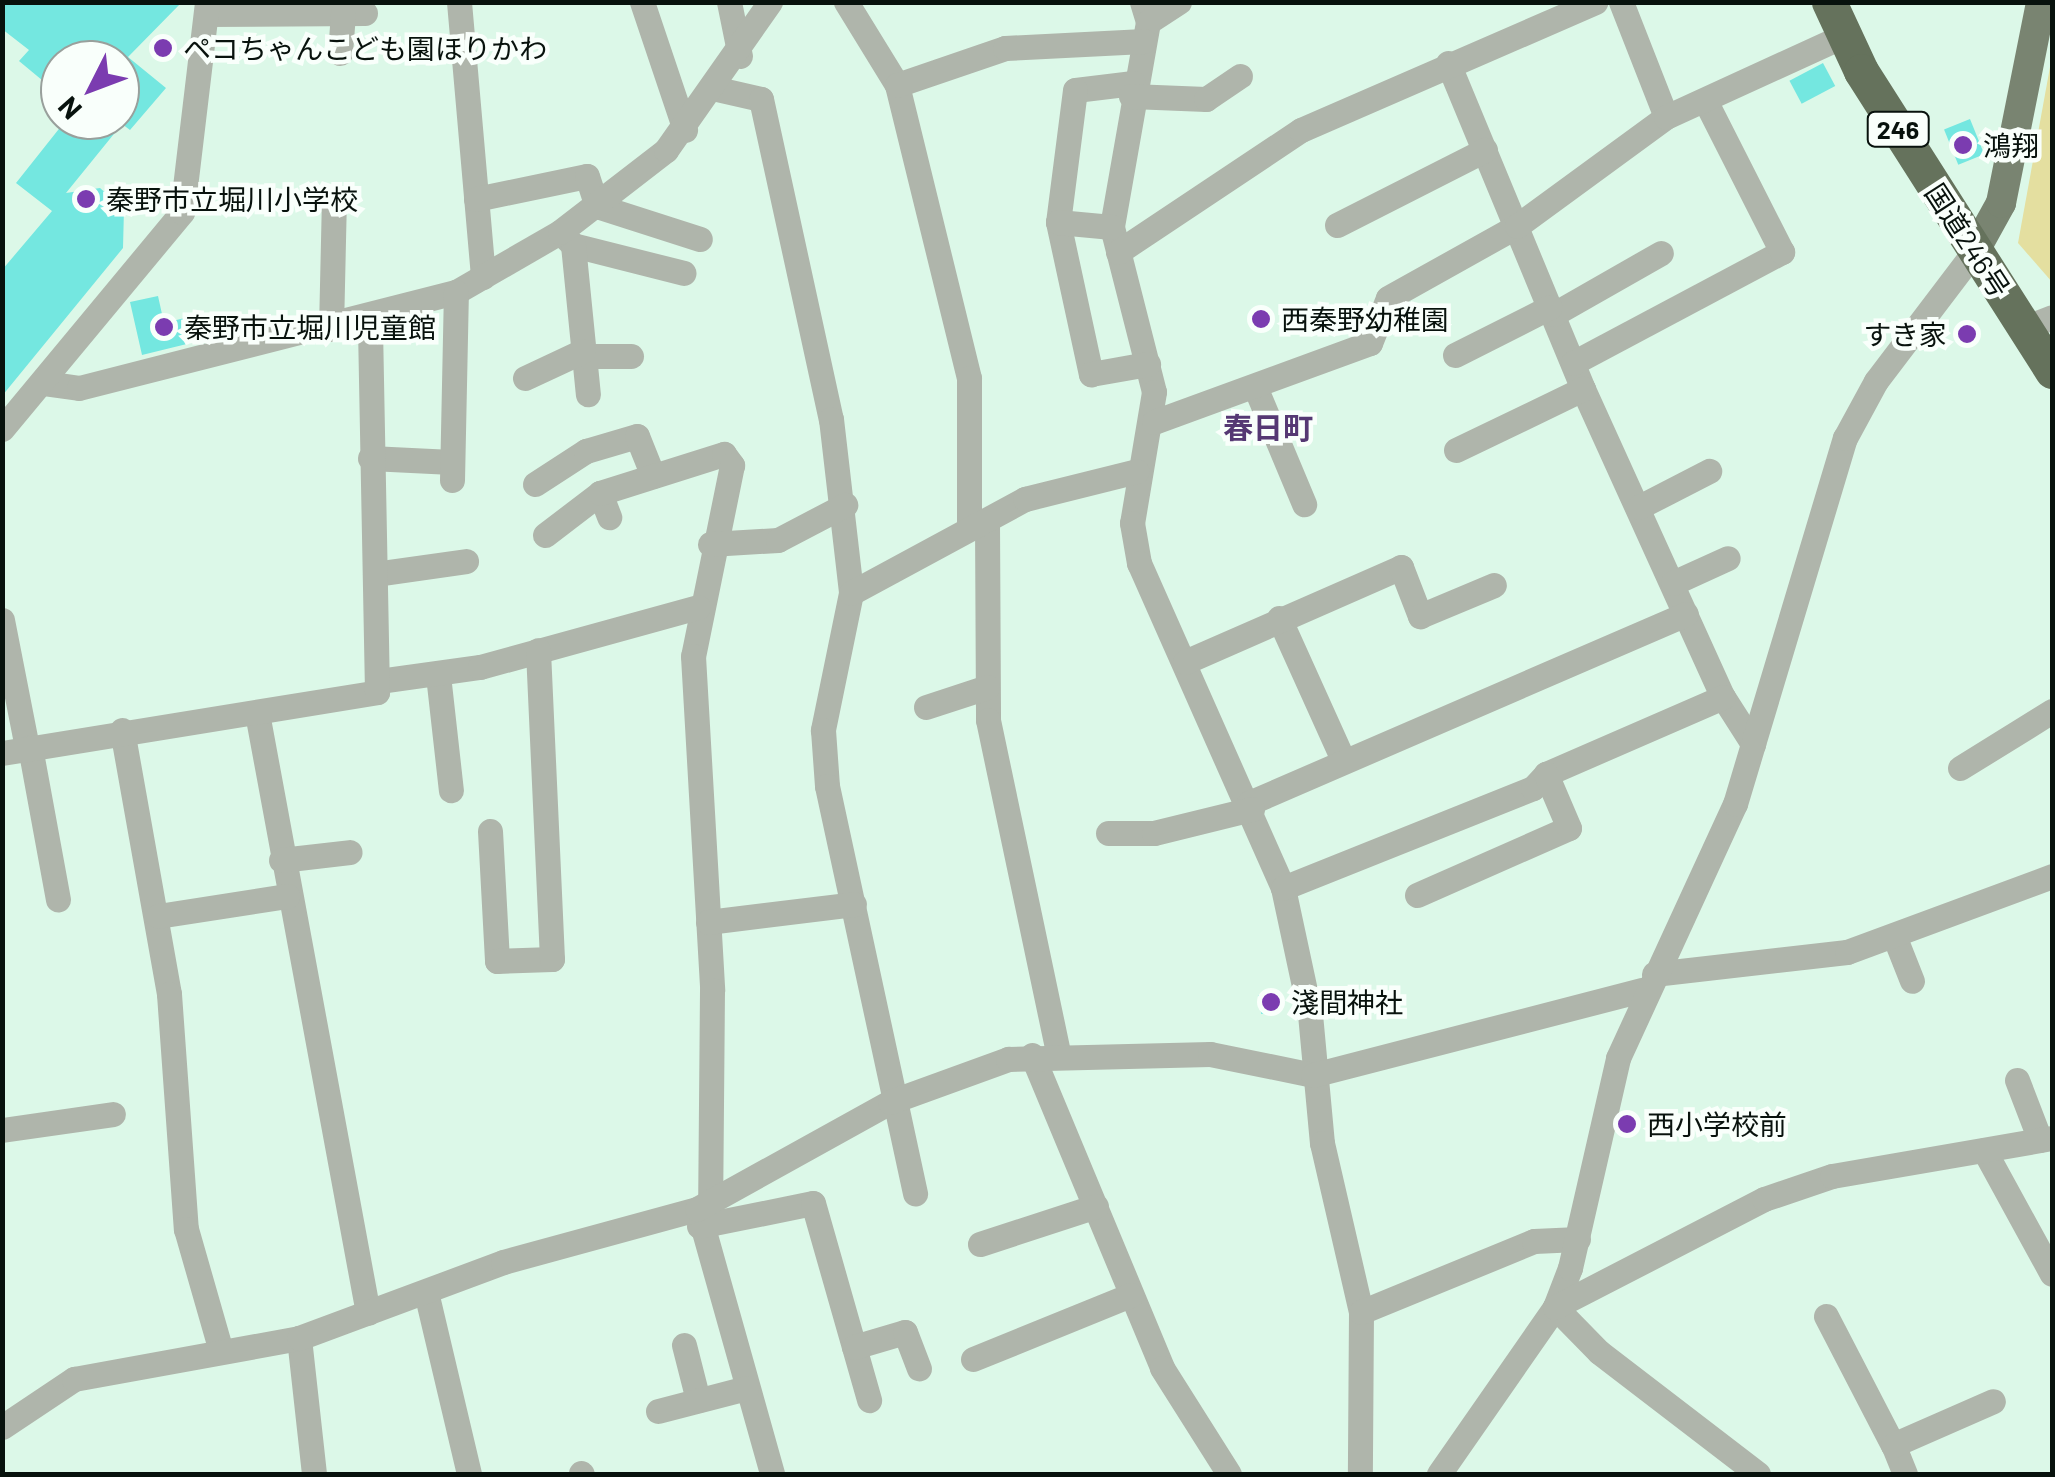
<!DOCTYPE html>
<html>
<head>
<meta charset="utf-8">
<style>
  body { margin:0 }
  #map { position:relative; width:2055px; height:1477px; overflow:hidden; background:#dcf8e8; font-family:Barlow,"Noto Sans JP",sans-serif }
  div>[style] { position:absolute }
  .green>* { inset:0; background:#e4dfa0 }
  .building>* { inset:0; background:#74e7e0; transform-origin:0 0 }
  .minor>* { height:25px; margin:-12.5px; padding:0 12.5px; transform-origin:12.5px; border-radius:12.5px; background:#afb5ab }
  .major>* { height:30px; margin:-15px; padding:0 15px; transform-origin:15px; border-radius:15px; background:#798471 }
  .highway>* { height:35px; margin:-17.5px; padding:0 17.5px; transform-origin:17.5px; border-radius:17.5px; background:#65725c }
  .dots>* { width:28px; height:28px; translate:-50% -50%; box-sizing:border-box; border:5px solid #f9fffb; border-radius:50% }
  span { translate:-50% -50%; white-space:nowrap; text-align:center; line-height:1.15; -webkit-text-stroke:9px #f9fffb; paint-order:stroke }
  .shield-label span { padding:2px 8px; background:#f9fffb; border:2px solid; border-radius:8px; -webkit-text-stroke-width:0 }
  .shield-label { font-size:25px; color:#08120d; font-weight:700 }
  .poi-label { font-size:28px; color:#08120d }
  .left { translate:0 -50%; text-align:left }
  .right { translate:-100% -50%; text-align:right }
  .street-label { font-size:28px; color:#08120d }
  .neighbourhood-label { font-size:30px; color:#553873; font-weight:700 }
  .frame { position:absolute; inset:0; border:5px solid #08120d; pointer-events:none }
  .north { position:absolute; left:40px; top:40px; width:100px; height:100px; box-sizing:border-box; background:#f9fffb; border:2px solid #99a09c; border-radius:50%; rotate:228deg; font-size:28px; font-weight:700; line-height:40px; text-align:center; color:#08120d }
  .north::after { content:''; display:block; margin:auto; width:35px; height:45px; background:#7b3cb0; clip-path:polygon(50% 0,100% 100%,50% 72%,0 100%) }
</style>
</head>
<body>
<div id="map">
  <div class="green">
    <i style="clip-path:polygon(2052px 56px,2052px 282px,2018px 243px)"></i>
  </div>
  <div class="building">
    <i style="clip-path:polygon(2px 2px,182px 2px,128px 57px,166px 88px,130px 130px,122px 124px,66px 193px,100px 188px,124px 209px,123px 248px,2px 396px,2px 270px,52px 211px,16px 183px,66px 120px,120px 120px,120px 60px,60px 60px,60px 95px,19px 61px,29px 50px,2px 29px)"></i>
    <i style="left:1823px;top:63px;width:26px;height:38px;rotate:62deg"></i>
    <i style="left:1970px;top:119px;width:38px;height:28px;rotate:68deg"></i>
    <i style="clip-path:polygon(158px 296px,164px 323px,189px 317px,195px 342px,142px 355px,130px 302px)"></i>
    <i style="left:1278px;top:992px;width:19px;height:20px;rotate:81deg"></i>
  </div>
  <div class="minor">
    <i style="left:459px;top:2px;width:276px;rotate:85deg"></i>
    <i style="left:642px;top:2px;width:135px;rotate:71.4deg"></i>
    <i style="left:729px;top:2px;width:55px;rotate:78.5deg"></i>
    <i style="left:846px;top:2px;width:97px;rotate:58.4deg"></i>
    <i style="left:897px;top:85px;width:302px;rotate:76.2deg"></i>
    <i style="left:969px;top:378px;width:150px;rotate:90deg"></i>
    <i style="left:1142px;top:2px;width:21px;rotate:73deg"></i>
    <i style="left:1148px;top:22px;width:208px;rotate:100deg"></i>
    <i style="left:1112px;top:227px;width:170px;rotate:75.7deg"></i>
    <i style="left:1154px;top:392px;width:133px;rotate:99.5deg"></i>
    <i style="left:1132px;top:523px;width:41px;rotate:80.1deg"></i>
    <i style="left:1139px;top:563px;width:355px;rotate:66.1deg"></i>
    <i style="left:1283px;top:888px;width:129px;rotate:77.9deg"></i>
    <i style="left:1310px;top:1014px;width:130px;rotate:84.7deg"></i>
    <i style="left:1322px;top:1143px;width:173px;rotate:77deg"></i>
    <i style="left:1361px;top:1312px;width:162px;rotate:90.4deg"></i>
    <i style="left:1621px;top:2px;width:123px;rotate:68.6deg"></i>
    <i style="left:207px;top:14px;width:158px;rotate:-0.4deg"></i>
    <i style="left:1148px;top:22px;width:37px;rotate:-33deg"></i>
    <i style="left:340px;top:53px;width:40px;rotate:-85.7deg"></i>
    <i style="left:1448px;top:63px;width:353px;rotate:67.5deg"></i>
    <i style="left:1583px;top:389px;width:338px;rotate:65.6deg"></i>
    <i style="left:1723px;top:697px;width:56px;rotate:57.4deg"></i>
    <i style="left:1133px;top:83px;width:58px;rotate:173.1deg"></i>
    <i style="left:1075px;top:90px;width:133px;rotate:97.3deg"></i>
    <i style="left:1058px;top:222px;width:156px;rotate:77.8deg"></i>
    <i style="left:1091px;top:374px;width:58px;rotate:-10deg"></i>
    <i style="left:897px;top:85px;width:114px;rotate:-18.9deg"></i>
    <i style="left:1005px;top:48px;width:139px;rotate:-2.9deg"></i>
    <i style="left:717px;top:89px;width:45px;rotate:12.8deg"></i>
    <i style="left:761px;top:99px;width:328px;rotate:77.7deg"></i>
    <i style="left:831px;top:419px;width:175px;rotate:83.4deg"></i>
    <i style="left:851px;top:593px;width:140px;rotate:101.6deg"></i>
    <i style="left:823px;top:730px;width:56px;rotate:85.9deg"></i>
    <i style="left:827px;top:786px;width:417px;rotate:77.8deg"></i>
    <i style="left:1131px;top:96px;width:75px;rotate:2.3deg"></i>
    <i style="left:1206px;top:99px;width:41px;rotate:-34.1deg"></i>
    <i style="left:476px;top:199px;width:113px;rotate:-11.7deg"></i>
    <i style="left:587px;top:176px;width:32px;rotate:72deg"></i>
    <i style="left:597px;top:206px;width:108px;rotate:17.8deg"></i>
    <i style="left:1058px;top:222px;width:54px;rotate:5.3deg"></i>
    <i style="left:1337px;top:225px;width:166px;rotate:-26.9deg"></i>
    <i style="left:562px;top:234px;width:16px;rotate:45deg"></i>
    <i style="left:573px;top:245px;width:114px;rotate:14.2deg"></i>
    <i style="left:573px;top:245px;width:150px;rotate:84.3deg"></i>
    <i style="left:1118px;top:252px;width:220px;rotate:-33.7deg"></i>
    <i style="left:1301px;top:130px;width:321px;rotate:-23.5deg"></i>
    <i style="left:1554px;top:314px;width:123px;rotate:-29.7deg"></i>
    <i style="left:2024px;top:328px;width:30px;rotate:-21deg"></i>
    <i style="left:331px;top:329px;width:129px;rotate:-88.7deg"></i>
    <i style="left:1455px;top:355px;width:106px;rotate:-26.8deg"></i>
    <i style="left:584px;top:356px;width:47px"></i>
    <i style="left:1573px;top:363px;width:237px;rotate:-28deg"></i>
    <i style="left:1782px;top:252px;width:170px;rotate:-116.9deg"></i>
    <i style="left:525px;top:378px;width:64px;rotate:-25deg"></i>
    <i style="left:44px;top:383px;width:35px;rotate:8deg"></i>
    <i style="left:79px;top:388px;width:389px;rotate:-14.3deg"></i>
    <i style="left:456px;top:292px;width:120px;rotate:-30deg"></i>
    <i style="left:560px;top:232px;width:134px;rotate:-37.7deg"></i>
    <i style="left:666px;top:150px;width:181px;rotate:-54.9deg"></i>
    <i style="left:1256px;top:389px;width:125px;rotate:67.3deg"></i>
    <i style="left:1154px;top:422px;width:230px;rotate:-20.1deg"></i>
    <i style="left:1370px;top:343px;width:48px;rotate:-68.2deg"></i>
    <i style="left:1388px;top:298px;width:148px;rotate:-29.2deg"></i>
    <i style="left:1517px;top:226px;width:185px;rotate:-36.2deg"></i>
    <i style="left:1666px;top:117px;width:195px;rotate:-24.6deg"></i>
    <i style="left:2px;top:429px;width:282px;rotate:-50.3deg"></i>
    <i style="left:182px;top:212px;width:211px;rotate:-83.2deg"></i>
    <i style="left:1456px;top:450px;width:141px;rotate:-25.7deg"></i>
    <i style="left:370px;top:458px;width:82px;rotate:2.8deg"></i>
    <i style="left:452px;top:480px;width:188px;rotate:-88.8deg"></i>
    <i style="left:535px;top:484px;width:61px;rotate:-32.9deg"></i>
    <i style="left:586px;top:451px;width:53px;rotate:-16.4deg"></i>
    <i style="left:637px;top:436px;width:43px;rotate:68.2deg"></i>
    <i style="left:600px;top:493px;width:26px;rotate:69deg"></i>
    <i style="left:1639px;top:507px;width:79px;rotate:-27.2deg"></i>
    <i style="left:987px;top:522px;width:198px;rotate:89.7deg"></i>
    <i style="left:988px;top:720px;width:338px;rotate:78.1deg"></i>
    <i style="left:545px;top:535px;width:69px;rotate:-37.4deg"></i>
    <i style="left:600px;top:493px;width:130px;rotate:-17.5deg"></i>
    <i style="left:724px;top:454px;width:14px;rotate:54deg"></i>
    <i style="left:732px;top:465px;width:195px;rotate:101.5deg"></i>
    <i style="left:693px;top:656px;width:335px;rotate:86.7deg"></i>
    <i style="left:712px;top:990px;width:212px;rotate:90.5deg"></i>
    <i style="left:710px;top:544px;width:68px;rotate:-3.4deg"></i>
    <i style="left:778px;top:540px;width:76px;rotate:-27.6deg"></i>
    <i style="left:375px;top:574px;width:92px;rotate:-8.1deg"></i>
    <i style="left:1673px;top:583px;width:60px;rotate:-24.4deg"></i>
    <i style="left:851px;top:593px;width:198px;rotate:-28.4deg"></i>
    <i style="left:1025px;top:499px;width:115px;rotate:-14deg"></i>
    <i style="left:1279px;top:618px;width:156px;rotate:65.7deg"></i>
    <i style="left:2px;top:620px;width:130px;rotate:78.9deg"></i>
    <i style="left:1185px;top:662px;width:236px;rotate:-23.7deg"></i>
    <i style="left:1401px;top:567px;width:53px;rotate:68.8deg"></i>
    <i style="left:1420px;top:616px;width:80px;rotate:-22.7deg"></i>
    <i style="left:438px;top:675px;width:116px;rotate:83.6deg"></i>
    <i style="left:379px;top:681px;width:102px;rotate:-7.9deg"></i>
    <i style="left:480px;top:667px;width:226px;rotate:-15.4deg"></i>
    <i style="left:926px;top:707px;width:64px;rotate:-18.2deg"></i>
    <i style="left:257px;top:713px;width:610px;rotate:79.52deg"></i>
    <i style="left:122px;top:730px;width:268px;rotate:79.9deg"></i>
    <i style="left:169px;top:994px;width:236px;rotate:85.9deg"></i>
    <i style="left:186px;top:1229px;width:127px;rotate:74deg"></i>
    <i style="left:30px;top:747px;width:155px;rotate:79.6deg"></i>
    <i style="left:2px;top:753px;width:380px;rotate:-9.2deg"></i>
    <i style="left:377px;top:692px;width:372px;rotate:-91.1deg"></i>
    <i style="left:1960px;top:768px;width:108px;rotate:-31.8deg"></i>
    <i style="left:1249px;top:803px;width:476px;rotate:-23.4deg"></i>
    <i style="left:490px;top:831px;width:130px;rotate:86.9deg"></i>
    <i style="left:497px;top:961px;width:55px;rotate:-2.1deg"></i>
    <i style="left:552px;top:959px;width:309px;rotate:-92.6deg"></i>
    <i style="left:1108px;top:833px;width:46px"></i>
    <i style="left:1154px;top:833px;width:101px;rotate:-13.8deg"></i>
    <i style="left:281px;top:860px;width:69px;rotate:-6.6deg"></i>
    <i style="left:1283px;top:888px;width:269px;rotate:-21.8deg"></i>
    <i style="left:1533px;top:788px;width:19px;rotate:-47deg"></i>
    <i style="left:1546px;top:774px;width:193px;rotate:-23.5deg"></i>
    <i style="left:1417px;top:895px;width:166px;rotate:-23.8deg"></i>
    <i style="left:1569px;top:828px;width:59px;rotate:-113.1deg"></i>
    <i style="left:158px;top:916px;width:131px;rotate:-8.8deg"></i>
    <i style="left:708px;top:922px;width:147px;rotate:-7deg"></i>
    <i style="left:1895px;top:938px;width:46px;rotate:68.4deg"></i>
    <i style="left:1654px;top:974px;width:194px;rotate:-6.5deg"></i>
    <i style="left:1847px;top:952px;width:219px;rotate:-20.3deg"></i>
    <i style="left:1032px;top:1055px;width:339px;rotate:67.4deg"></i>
    <i style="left:1162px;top:1368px;width:125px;rotate:57.7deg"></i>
    <i style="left:2017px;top:1080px;width:64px;rotate:69deg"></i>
    <i style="left:2px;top:1130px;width:112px;rotate:-8.2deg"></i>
    <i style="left:1984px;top:1150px;width:141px;rotate:61.3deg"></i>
    <i style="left:698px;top:1210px;width:274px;rotate:74.3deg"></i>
    <i style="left:699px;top:1226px;width:116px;rotate:-11.4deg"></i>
    <i style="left:813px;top:1203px;width:205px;rotate:74.1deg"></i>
    <i style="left:980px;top:1244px;width:122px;rotate:-18.1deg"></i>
    <i style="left:426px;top:1292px;width:187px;rotate:76.7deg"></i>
    <i style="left:1361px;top:1312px;width:187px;rotate:-22.3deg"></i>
    <i style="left:1534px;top:1241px;width:44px;rotate:-2.6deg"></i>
    <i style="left:1826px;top:1316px;width:145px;rotate:62.6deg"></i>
    <i style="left:299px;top:1338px;width:137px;rotate:83.7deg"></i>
    <i style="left:684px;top:1345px;width:57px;rotate:75.7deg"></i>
    <i style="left:854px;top:1347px;width:53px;rotate:-16.4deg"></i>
    <i style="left:905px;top:1332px;width:39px;rotate:69deg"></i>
    <i style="left:973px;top:1359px;width:170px;rotate:-22.1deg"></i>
    <i style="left:658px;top:1411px;width:91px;rotate:-14.6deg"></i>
    <i style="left:2px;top:1427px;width:87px;rotate:-33.7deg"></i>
    <i style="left:74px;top:1379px;width:229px;rotate:-10.3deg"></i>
    <i style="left:299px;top:1338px;width:218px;rotate:-20.4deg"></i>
    <i style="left:503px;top:1262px;width:201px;rotate:-15.3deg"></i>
    <i style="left:697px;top:1209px;width:221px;rotate:-29deg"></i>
    <i style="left:890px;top:1102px;width:126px;rotate:-20deg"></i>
    <i style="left:1008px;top:1059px;width:202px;rotate:-1.4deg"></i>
    <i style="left:1210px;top:1054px;width:105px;rotate:11.5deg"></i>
    <i style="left:1313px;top:1075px;width:340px;rotate:-14.5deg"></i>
    <i style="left:581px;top:1473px;width:1px;rotate:45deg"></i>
    <i style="left:1439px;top:1474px;width:203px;rotate:-55.2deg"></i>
    <i style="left:1555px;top:1307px;width:42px;rotate:-69deg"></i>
    <i style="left:1570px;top:1268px;width:215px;rotate:-77.1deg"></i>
    <i style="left:1618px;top:1058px;width:280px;rotate:-65.3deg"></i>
    <i style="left:1735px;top:804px;width:382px;rotate:-73.3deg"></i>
    <i style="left:1845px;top:438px;width:65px;rotate:-61.5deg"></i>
    <i style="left:1876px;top:381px;width:162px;rotate:-52.8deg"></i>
    <i style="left:1758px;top:1474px;width:200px;rotate:-142.5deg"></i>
    <i style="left:1599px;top:1352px;width:63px;rotate:-134.4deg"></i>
    <i style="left:1555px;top:1307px;width:235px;rotate:-27.3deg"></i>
    <i style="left:1764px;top:1199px;width:72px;rotate:-18.7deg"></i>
    <i style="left:1832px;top:1176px;width:223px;rotate:-9.8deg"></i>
    <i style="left:1905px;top:1474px;width:31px;rotate:-112deg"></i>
    <i style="left:1893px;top:1445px;width:109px;rotate:-23.7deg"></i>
  </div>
  <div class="major">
    <i style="left:1974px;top:252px;width:56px;rotate:-61.1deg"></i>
    <i style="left:2001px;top:203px;width:205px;rotate:-78.7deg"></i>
  </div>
  <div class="highway">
    <i style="left:1829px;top:2px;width:76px;rotate:65.1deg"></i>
    <i style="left:1861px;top:71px;width:356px;rotate:57.5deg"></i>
  </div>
  <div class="dots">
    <i style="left:163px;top:48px;background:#7b3cb0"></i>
    <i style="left:1963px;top:145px;background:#7b3cb0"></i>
    <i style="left:86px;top:199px;background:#7b3cb0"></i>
    <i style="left:1261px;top:319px;background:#7b3cb0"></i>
    <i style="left:164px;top:327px;background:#7b3cb0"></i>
    <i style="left:1967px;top:334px;background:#7b3cb0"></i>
    <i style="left:1271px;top:1002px;background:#7b3cb0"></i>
    <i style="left:1627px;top:1124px;background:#7b3cb0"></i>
  </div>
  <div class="shield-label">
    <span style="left:1898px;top:129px">246</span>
  </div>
  <div class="poi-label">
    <span class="left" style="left:183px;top:48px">ペコちゃんこども園ほりかわ</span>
    <span class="left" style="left:1983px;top:145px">鴻翔</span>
    <span class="left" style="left:106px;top:199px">秦野市立堀川小学校</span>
    <span class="left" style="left:1281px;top:319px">西秦野幼稚園</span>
    <span class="left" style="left:184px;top:327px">秦野市立堀川児童館</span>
    <span class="right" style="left:1947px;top:334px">すき家</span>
    <span class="left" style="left:1291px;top:1002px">淺間神社</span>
    <span class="left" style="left:1647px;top:1124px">西小学校前</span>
  </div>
  <div class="street-label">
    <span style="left:1968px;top:240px;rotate:57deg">国道246号</span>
  </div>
  <div class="neighbourhood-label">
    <span style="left:1268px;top:427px">春日町</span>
  </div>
  <div class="frame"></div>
  <div class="north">N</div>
</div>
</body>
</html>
